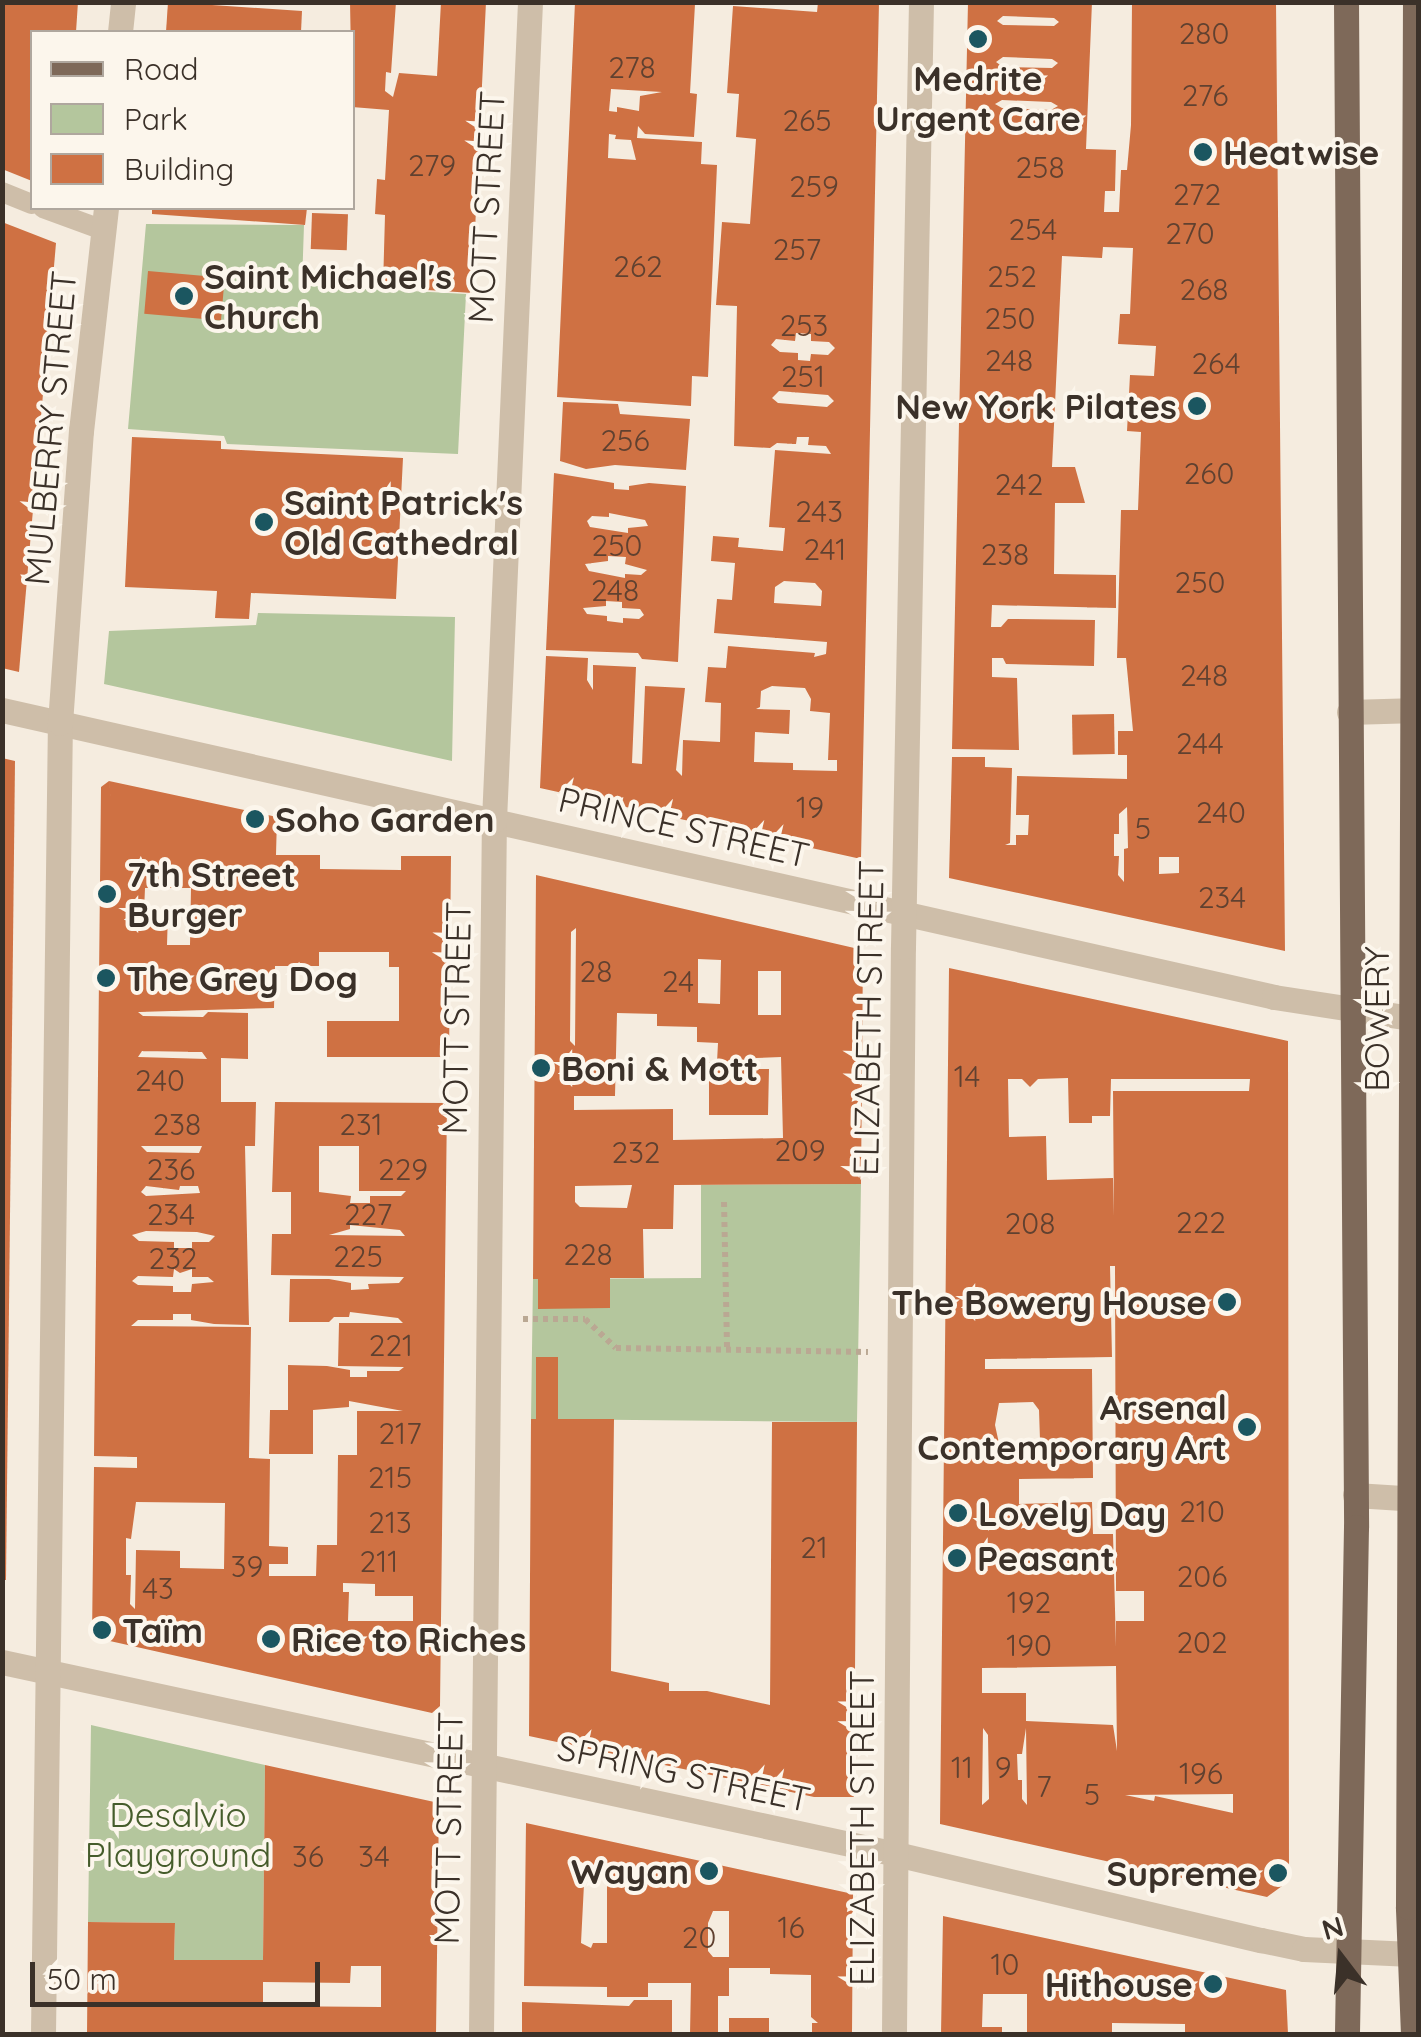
<!DOCTYPE html>
<html>
<head>
<meta charset="utf-8">
<style>
  body { margin:0 }
  #map { position:relative; width:1421px; height:2037px; overflow:hidden; background:#f5ecdf; font-family:Quicksand,sans-serif }
  div>[style] { position:absolute }
  .green>* { inset:0; background:#b4c69d }
  .building>* { inset:0; background:#cf7143; transform-origin:0 0 }
  .path>* { height:6px; margin-top:-3px; transform-origin:0; background:repeating-linear-gradient(90deg,#baa893 0 5px,transparent 0 10px) }
  .service>* { height:20px; margin:-10px; padding:0 10px; transform-origin:10px; border-radius:10px; background:#cebea9 }
  .minor>* { height:25px; margin:-12.5px; padding:0 12.5px; transform-origin:12.5px; border-radius:12.5px; background:#cebea9 }
  .primary>* { height:25px; margin:-12.5px; padding:0 12.5px; transform-origin:12.5px; border-radius:12.5px; background:#7e6959 }
  .dots>* { width:28px; height:28px; translate:-50% -50%; box-sizing:border-box; border:5px solid #fcf6ec; border-radius:50% }
  span { translate:-50% -50%; white-space:nowrap; text-align:center; line-height:1.15; -webkit-text-stroke:8px #fcf6ec; paint-order:stroke }
  .number-label { font-size:30px; color:#604130 }
  .number-label span { -webkit-text-stroke-width:0 }
  .poi-label { font-size:35px; color:#3b3129; font-weight:700 }
  .left { translate:0 -50%; text-align:left }
  .right { translate:-100% -50%; text-align:right }
  .street-label { font-size:35px; color:#3b3129 }
  .park-label { font-size:35px; color:#455c2b }
  .frame { position:absolute; inset:0; border:5px solid #3b3129; pointer-events:none }
  .legend { position:absolute; left:30px; top:30px; width:325px; height:180px; box-sizing:border-box; background:#fcf6ec; border:2px solid #afa79e; margin:0; padding:12px 18px; list-style:none; font-size:30px; color:#3b3129 }
  .legend li { display:flex; align-items:center; gap:20px; height:50px }
  .legend b { width:50px; border:2px solid #afa79e }
  .north { position:absolute; left:1291px; top:1907px; width:100px; height:100px; -webkit-text-stroke:8px #fcf6ec; paint-order:stroke; rotate:344deg; font-size:28px; font-weight:700; line-height:40px; text-align:center; color:#3b3129 }
  .north::after { content:''; display:block; margin:auto; width:35px; height:45px; background:#3b3129; clip-path:polygon(50% 0,100% 100%,50% 72%,0 100%) }
  .scale { position:absolute; left:30px; top:1962px; width:290px; height:45px; box-sizing:border-box; border:5px solid #3b3129; border-top:0; padding-left:12px; font-size:30px; line-height:35px; white-space:nowrap; color:#3b3129; -webkit-text-stroke:8px #fcf6ec; paint-order:stroke }
</style>
</head>
<body>
<div id="map">
  <div class="green">
    <i style="clip-path:polygon(146px 224px,304px 225px,302px 285px,466px 294px,458px 454px,227px 444px,224px 436px,128px 429px)"></i>
    <i style="clip-path:polygon(258px 613px,455px 617px,452px 761px,104px 684px,109px 631px,256px 625px)"></i>
    <i style="clip-path:polygon(861px 1184px,857px 1422px,531px 1419px,533px 1279px,701px 1278px,701px 1185px)"></i>
    <i style="clip-path:polygon(91px 1725px,265px 1765px,263px 1960px,174px 1960px,175px 1923px,88px 1922px)"></i>
  </div>
  <div class="building">
    <i style="clip-path:polygon(2px 2px,78px 2px,76px 32px,32px 32px,32px 181px,2px 169px)"></i>
    <i style="clip-path:polygon(168px 2px,302px 11px,301px 32px,166px 32px)"></i>
    <i style="clip-path:polygon(350px 2px,396px 2px,391px 73px,386px 72px,385px 91px,393px 97px,399px 73px,437px 76px,441px 2px,486px 2px,472px 293px,383px 287px,385px 215px,375px 214px,377px 179px,385px 180px,389px 110px,352px 107px)"></i>
    <i style="clip-path:polygon(evenodd,575px 2px,695px 4px,690px 93px,697px 94px,694px 137px,645px 134px,638px 126px,637px 138px,702px 142px,701px 164px,717px 165px,708px 377px,692px 376px,691px 406px,557px 397px,575px 2px,611px 89px,662px 92px,640px 96px,639px 111px,617px 107px,617px 112px,609px 111px,611px 89px,575px 2px,609px 134px,616px 135px,615px 139px,631px 140px,636px 160px,608px 158px,609px 134px)"></i>
    <i style="clip-path:polygon(evenodd,818px 2px,879px 2px,861px 859px,540px 788px,546px 656px,588px 658px,587px 680px,593px 690px,593px 665px,636px 667px,632px 763px,642px 764px,645px 686px,685px 688px,676px 770px,682px 776px,683px 740px,720px 742px,721px 703px,705px 702px,708px 667px,726px 668px,728px 646px,815px 653px,814px 657px,826px 654px,827px 642px,714px 633px,717px 599px,732px 600px,735px 563px,711px 561px,713px 536px,739px 538px,738px 547px,783px 551px,785px 528px,769px 527px,775px 450px,831px 454px,826px 446px,808px 445px,809px 437px,797px 437px,796px 444px,777px 443px,770px 448px,734px 446px,737px 306px,716px 305px,722px 222px,750px 224px,756px 139px,736px 137px,739px 94px,727px 93px,733px 6px,817px 12px,818px 2px,796px 333px,811px 334px,811px 341px,829px 342px,835px 348px,828px 355px,811px 354px,810px 361px,798px 360px,798px 353px,780px 352px,771px 345px,776px 339px,795px 341px,796px 333px,818px 2px,779px 391px,828px 395px,834px 401px,827px 407px,778px 403px,772px 398px,779px 391px,818px 2px,784px 581px,815px 583px,822px 591px,821px 606px,774px 603px,775px 587px,784px 581px,818px 2px,772px 686px,805px 688px,811px 699px,810px 711px,830px 713px,828px 760px,837px 760px,837px 771px,793px 770px,793px 763px,754px 762px,755px 732px,789px 734px,790px 710px,756px 709px,760px 707px,761px 691px,772px 686px)"></i>
    <i style="clip-path:polygon(evenodd,968px 2px,1092px 2px,1086px 149px,1116px 150px,1115px 191px,1105px 191px,1104px 212px,1119px 212px,1121px 170px,1127px 170px,1131px 125px,1132px 2px,1276px 2px,1285px 951px,949px 878px,952px 757px,985px 757px,985px 767px,1012px 768px,1010px 843px,1005px 845px,1016px 845px,1016px 835px,1028px 835px,1029px 815px,1016px 815px,1017px 776px,1127px 779px,1127px 755px,1118px 755px,1118px 731px,1133px 731px,1126px 658px,1117px 658px,1121px 510px,1138px 510px,1141px 432px,1127px 431px,1130px 375px,1154px 376px,1156px 346px,1118px 344px,1120px 314px,1130px 314px,1133px 248px,1103px 247px,1102px 258px,1062px 256px,1052px 467px,1075px 467px,1085px 503px,1055px 503px,1054px 574px,1116px 575px,1116px 608px,992px 605px,991px 627px,1001px 627px,1008px 619px,1095px 620px,1094px 666px,1006px 664px,1003px 658px,992px 658px,992px 677px,1017px 678px,1019px 750px,952px 749px,968px 2px,1003px 16px,1054px 18px,1059px 22px,1054px 26px,1003px 25px,997px 21px,1003px 16px,968px 2px,1003px 57px,1052px 59px,1058px 63px,1052px 68px,1003px 67px,996px 62px,1003px 57px,968px 2px,1002px 100px,1051px 102px,1058px 106px,1051px 110px,1002px 108px,995px 104px,1002px 100px,968px 2px,1127px 807px,1128px 848px,1124px 849px,1124px 882px,1118px 875px,1119px 856px,1114px 856px,1114px 834px,1119px 834px,1119px 814px,1127px 807px,968px 2px,1159px 857px,1179px 857px,1179px 873px,1159px 874px,1159px 857px)"></i>
    <i style="clip-path:polygon(152px 208px,307px 208px,305px 225px,152px 214px)"></i>
    <i style="left:312px;top:213px;width:36px;height:36px;rotate:2deg"></i>
    <i style="clip-path:polygon(2px 222px,56px 243px,19px 672px,2px 668px)"></i>
    <i style="left:148px;top:271px;width:77px;height:43px;rotate:5deg"></i>
    <i style="clip-path:polygon(563px 402px,618px 404px,620px 414px,690px 419px,686px 470px,615px 465px,586px 469px,560px 461px)"></i>
    <i style="clip-path:polygon(132px 437px,221px 441px,221px 449px,403px 458px,396px 599px,251px 593px,249px 619px,215px 618px,217px 591px,125px 587px)"></i>
    <i style="clip-path:polygon(evenodd,554px 473px,614px 483px,614px 489px,629px 490px,629px 486px,649px 483px,686px 486px,678px 662px,642px 659px,638px 653px,546px 650px,554px 473px,609px 513px,645px 520px,648px 526px,628px 528px,628px 533px,590px 527px,587px 521px,592px 516px,609px 517px,609px 513px,554px 473px,608px 556px,626px 557px,625px 564px,647px 570px,641px 575px,625px 574px,625px 578px,589px 571px,585px 564px,608px 561px,608px 556px,554px 473px,606px 601px,622px 602px,622px 608px,640px 609px,644px 615px,639px 619px,623px 618px,623px 623px,607px 621px,607px 616px,587px 614px,583px 608px,606px 606px,606px 601px)"></i>
    <i style="left:1114px;top:714px;width:40px;height:42px;rotate:89deg"></i>
    <i style="clip-path:polygon(2px 758px,15px 761px,6px 1580px,2px 1580px)"></i>
    <i style="clip-path:polygon(evenodd,109px 781px,277px 817px,276px 855px,320px 855px,320px 869px,401px 870px,401px 856px,451px 856px,449px 1057px,327px 1057px,327px 1021px,399px 1021px,399px 967px,389px 967px,389px 952px,319px 952px,319px 966px,275px 966px,274px 1008px,138px 1012px,143px 1016px,203px 1017px,208px 1012px,248px 1013px,248px 1059px,221px 1058px,221px 1102px,256px 1102px,255px 1146px,245px 1146px,249px 1325px,214px 1324px,191px 1320px,191px 1314px,173px 1314px,173px 1320px,138px 1320px,131px 1326px,251px 1327px,249px 1458px,270px 1459px,269px 1546px,288px 1547px,288px 1564px,269px 1564px,269px 1576px,316px 1576px,317px 1545px,337px 1545px,338px 1455px,357px 1455px,357px 1411px,403px 1411px,349px 1401px,349px 1407px,313px 1410px,313px 1454px,269px 1454px,270px 1410px,288px 1410px,288px 1365px,327px 1366px,350px 1370px,350px 1377px,367px 1377px,367px 1371px,399px 1371px,404px 1367px,338px 1366px,339px 1323px,403px 1323px,398px 1318px,350px 1312px,349px 1317px,334px 1317px,329px 1322px,289px 1322px,290px 1279px,329px 1279px,351px 1283px,351px 1290px,369px 1289px,368px 1284px,399px 1283px,404px 1277px,271px 1275px,272px 1234px,291px 1234px,291px 1192px,272px 1192px,275px 1102px,447px 1103px,440px 1706px,432px 1713px,92px 1637px,94px 1467px,137px 1468px,137px 1457px,94px 1456px,101px 787px,109px 781px,145px 888px,191px 888px,190px 945px,167px 945px,168px 912px,144px 912px,145px 888px,109px 781px,142px 1051px,202px 1052px,207px 1059px,138px 1057px,142px 1051px,109px 781px,141px 1146px,202px 1146px,199px 1153px,147px 1152px,141px 1146px,109px 781px,319px 1146px,359px 1146px,359px 1191px,406px 1191px,401px 1196px,370px 1196px,370px 1203px,350px 1203px,351px 1196px,319px 1192px,319px 1146px,109px 781px,146px 1186px,179px 1190px,180px 1186px,198px 1186px,200px 1193px,146px 1196px,141px 1192px,146px 1186px,109px 781px,350px 1225px,400px 1230px,405px 1236px,329px 1235px,350px 1229px,350px 1225px,109px 781px,146px 1231px,197px 1232px,215px 1236px,209px 1242px,192px 1242px,192px 1248px,174px 1248px,174px 1242px,139px 1241px,132px 1235px,146px 1231px,109px 781px,174px 1269px,180px 1273px,192px 1269px,192px 1277px,208px 1277px,214px 1282px,192px 1284px,191px 1292px,173px 1292px,173px 1286px,138px 1285px,132px 1281px,138px 1276px,173px 1277px,174px 1269px,109px 781px,136px 1502px,225px 1503px,224px 1569px,180px 1568px,180px 1551px,136px 1550px,135px 1609px,130px 1604px,131px 1575px,126px 1575px,126px 1538px,131px 1539px,136px 1502px,109px 781px,343px 1583px,375px 1584px,375px 1596px,413px 1596px,413px 1621px,348px 1621px,349px 1592px,343px 1592px,343px 1583px)"></i>
    <i style="clip-path:polygon(evenodd,536px 875px,863px 950px,861px 1184px,674px 1185px,673px 1229px,643px 1229px,644px 1278px,610px 1278px,610px 1308px,538px 1309px,538px 1279px,533px 1279px,536px 875px,576px 928px,575px 1046px,570px 1041px,571px 932px,576px 928px,536px 875px,698px 959px,721px 960px,720px 1004px,698px 1003px,698px 959px,536px 875px,758px 971px,781px 971px,781px 1015px,758px 1015px,758px 971px,536px 875px,617px 1013px,657px 1014px,657px 1026px,697px 1027px,697px 1042px,718px 1043px,717px 1062px,709px 1062px,709px 1115px,768px 1115px,769px 1069px,756px 1069px,756px 1058px,781px 1057px,783px 1138px,673px 1140px,673px 1109px,574px 1110px,574px 1096px,615px 1096px,617px 1013px,536px 875px,632px 1185px,627px 1208px,580px 1207px,575px 1202px,575px 1186px,632px 1185px)"></i>
    <i style="clip-path:polygon(evenodd,949px 968px,1288px 1041px,1289px 1881px,1267px 1897px,940px 1824px,949px 968px,1068px 1078px,1069px 1123px,1092px 1123px,1092px 1116px,1110px 1116px,1111px 1079px,1250px 1079px,1249px 1091px,1113px 1091px,1114px 1216px,1113px 1178px,1047px 1180px,1046px 1136px,1009px 1137px,1008px 1079px,1022px 1079px,1030px 1087px,1038px 1079px,1068px 1078px,949px 968px,1110px 1266px,1115px 1266px,1116px 1591px,1144px 1591px,1144px 1621px,1116px 1621px,1116px 1647px,1113px 1534px,1093px 1534px,1092px 1502px,1019px 1504px,1019px 1479px,1093px 1478px,1092px 1369px,985px 1369px,985px 1359px,1112px 1357px,1110px 1266px,949px 968px,1033px 1402px,1039px 1410px,1040px 1440px,1034px 1447px,1000px 1448px,995px 1425px,999px 1403px,1033px 1402px,949px 968px,1116px 1666px,1117px 1751px,1113px 1725px,1026px 1721px,1026px 1693px,982px 1693px,982px 1668px,1116px 1666px,949px 968px,983px 1728px,988px 1735px,989px 1799px,982px 1805px,983px 1728px,949px 968px,1026px 1728px,1027px 1805px,1022px 1799px,1022px 1780px,1018px 1780px,1017px 1754px,1022px 1754px,1026px 1728px,949px 968px,1233px 1794px,1233px 1813px,1155px 1796px,1154px 1801px,1125px 1795px,1233px 1794px)"></i>
    <i style="clip-path:polygon(536px 1357px,558px 1357px,558px 1419px,614px 1419px,611px 1671px,669px 1683px,669px 1691px,707px 1691px,770px 1705px,772px 1422px,857px 1422px,854px 1797px,814px 1797px,529px 1736px,531px 1419px,536px 1419px)"></i>
    <i style="clip-path:polygon(evenodd,265px 1765px,439px 1803px,436px 2034px,87px 2034px,88px 1922px,175px 1923px,174px 1960px,263px 1960px,265px 1765px,351px 1966px,381px 1966px,381px 2007px,263px 2006px,263px 1982px,350px 1983px,351px 1966px)"></i>
    <i style="clip-path:polygon(evenodd,526px 1823px,853px 1894px,852px 2034px,812px 2034px,812px 2023px,818px 2023px,811px 2017px,811px 1975px,770px 1974px,770px 1968px,729px 1968px,729px 1996px,718px 1996px,718px 2034px,690px 2034px,691px 1983px,648px 1983px,648px 1997px,607px 1997px,607px 1987px,524px 1986px,526px 1823px,590px 1870px,595px 1876px,607px 1876px,607px 1943px,593px 1943px,591px 1948px,581px 1943px,584px 1884px,580px 1877px,590px 1870px,526px 1823px,713px 1911px,729px 1911px,729px 1957px,713px 1957px,708px 1951px,708px 1923px,713px 1911px)"></i>
    <i style="clip-path:polygon(943px 1916px,1286px 1990px,1288px 2034px,1185px 2034px,1185px 2024px,1112px 2023px,1112px 2034px,1027px 2034px,1027px 1994px,983px 1994px,982px 2027px,1002px 2027px,1002px 2034px,941px 2034px)"></i>
    <i style="clip-path:polygon(634px 2000px,672px 2000px,672px 2034px,522px 2034px,522px 2002px,629px 2006px)"></i>
    <i style="left:729px;top:2018px;width:40px;height:16px"></i>
  </div>
  <div class="path">
    <i style="left:724px;top:1202px;width:148px;rotate:88.8deg"></i>
    <i style="left:523px;top:1319px;width:62px"></i>
    <i style="left:585px;top:1319px;width:42px;rotate:43.1deg"></i>
    <i style="left:616px;top:1348px;width:252px;rotate:0.9deg"></i>
  </div>
  <div class="service">
    <i style="left:2px;top:192px;width:32px;rotate:22deg"></i>
    <i style="left:43px;top:208px;width:64px;rotate:20.1deg"></i>
  </div>
  <div class="minor">
    <i style="left:120px;top:32px;width:30px;rotate:-84deg"></i>
    <i style="left:2px;top:710px;width:1304px;rotate:12.71deg"></i>
    <i style="left:1274px;top:997px;width:139px;rotate:8.7deg"></i>
    <i style="left:1349px;top:712px;width:69px;rotate:-1.7deg"></i>
    <i style="left:1355px;top:1495px;width:63px;rotate:3.6deg"></i>
    <i style="left:2px;top:1662px;width:914px;rotate:12.12deg"></i>
    <i style="left:896px;top:1854px;width:375px;rotate:13.3deg"></i>
    <i style="left:1261px;top:1940px;width:44px;rotate:11.8deg"></i>
    <i style="left:1304px;top:1949px;width:107px;rotate:2.7deg"></i>
    <i style="left:43px;top:2034px;width:1311px;rotate:-89.26deg"></i>
    <i style="left:60px;top:723px;width:293px;rotate:-85.9deg"></i>
    <i style="left:81px;top:431px;width:224px;rotate:-83.6deg"></i>
    <i style="left:481px;top:2034px;width:1214px;rotate:-89.39deg"></i>
    <i style="left:494px;top:820px;width:819px;rotate:-87.48deg"></i>
    <i style="left:894px;top:2034px;width:1087px;rotate:-89.53deg"></i>
    <i style="left:903px;top:947px;width:945px;rotate:-88.91deg"></i>
  </div>
  <div class="primary">
    <i style="left:1346px;top:2px;width:1525px;rotate:89.62deg"></i>
    <i style="left:1356px;top:1527px;width:507px;rotate:91.02deg"></i>
    <i style="left:1413px;top:2034px;width:127px;rotate:-92.3deg"></i>
    <i style="left:1408px;top:1907px;width:1905px;rotate:-89.79deg"></i>
  </div>
  <div class="dots">
    <i style="left:978px;top:39px;background:#1b5660"></i>
    <i style="left:1203px;top:152px;background:#1b5660"></i>
    <i style="left:184px;top:296px;background:#1b5660"></i>
    <i style="left:1197px;top:406px;background:#1b5660"></i>
    <i style="left:264px;top:522px;background:#1b5660"></i>
    <i style="left:255px;top:819px;background:#1b5660"></i>
    <i style="left:107px;top:894px;background:#1b5660"></i>
    <i style="left:106px;top:978px;background:#1b5660"></i>
    <i style="left:541px;top:1068px;background:#1b5660"></i>
    <i style="left:1227px;top:1302px;background:#1b5660"></i>
    <i style="left:1247px;top:1427px;background:#1b5660"></i>
    <i style="left:958px;top:1513px;background:#1b5660"></i>
    <i style="left:957px;top:1558px;background:#1b5660"></i>
    <i style="left:102px;top:1630px;background:#1b5660"></i>
    <i style="left:271px;top:1639px;background:#1b5660"></i>
    <i style="left:709px;top:1871px;background:#1b5660"></i>
    <i style="left:1278px;top:1873px;background:#1b5660"></i>
    <i style="left:1213px;top:1984px;background:#1b5660"></i>
  </div>
  <div class="number-label">
    <span style="left:1204px;top:33px">280</span>
    <span style="left:632px;top:67px">278</span>
    <span style="left:1205px;top:95px">276</span>
    <span style="left:807px;top:120px">265</span>
    <span style="left:432px;top:165px">279</span>
    <span style="left:1040px;top:167px">258</span>
    <span style="left:814px;top:186px">259</span>
    <span style="left:1197px;top:194px">272</span>
    <span style="left:1033px;top:229px">254</span>
    <span style="left:1190px;top:233px">270</span>
    <span style="left:797px;top:249px">257</span>
    <span style="left:638px;top:266px">262</span>
    <span style="left:1012px;top:276px">252</span>
    <span style="left:1204px;top:289px">268</span>
    <span style="left:1010px;top:318px">250</span>
    <span style="left:804px;top:325px">253</span>
    <span style="left:1009px;top:360px">248</span>
    <span style="left:1216px;top:363px">264</span>
    <span style="left:803px;top:376px">251</span>
    <span style="left:625px;top:440px">256</span>
    <span style="left:1209px;top:473px">260</span>
    <span style="left:1019px;top:484px">242</span>
    <span style="left:819px;top:511px">243</span>
    <span style="left:617px;top:545px">250</span>
    <span style="left:825px;top:549px">241</span>
    <span style="left:1005px;top:554px">238</span>
    <span style="left:1200px;top:582px">250</span>
    <span style="left:615px;top:590px">248</span>
    <span style="left:1204px;top:675px">248</span>
    <span style="left:1200px;top:743px">244</span>
    <span style="left:810px;top:807px">19</span>
    <span style="left:1221px;top:812px">240</span>
    <span style="left:1143px;top:828px">5</span>
    <span style="left:1222px;top:897px">234</span>
    <span style="left:596px;top:971px">28</span>
    <span style="left:678px;top:981px">24</span>
    <span style="left:967px;top:1076px">14</span>
    <span style="left:160px;top:1080px">240</span>
    <span style="left:177px;top:1124px">238</span>
    <span style="left:361px;top:1124px">231</span>
    <span style="left:800px;top:1150px">209</span>
    <span style="left:636px;top:1152px">232</span>
    <span style="left:171px;top:1169px">236</span>
    <span style="left:403px;top:1169px">229</span>
    <span style="left:171px;top:1214px">234</span>
    <span style="left:368px;top:1214px">227</span>
    <span style="left:1201px;top:1222px">222</span>
    <span style="left:1030px;top:1223px">208</span>
    <span style="left:588px;top:1254px">228</span>
    <span style="left:358px;top:1256px">225</span>
    <span style="left:173px;top:1258px">232</span>
    <span style="left:391px;top:1345px">221</span>
    <span style="left:400px;top:1433px">217</span>
    <span style="left:390px;top:1477px">215</span>
    <span style="left:1202px;top:1511px">210</span>
    <span style="left:390px;top:1522px">213</span>
    <span style="left:814px;top:1547px">21</span>
    <span style="left:379px;top:1561px">211</span>
    <span style="left:247px;top:1566px">39</span>
    <span style="left:1202px;top:1576px">206</span>
    <span style="left:158px;top:1588px">43</span>
    <span style="left:1029px;top:1602px">192</span>
    <span style="left:1202px;top:1642px">202</span>
    <span style="left:1029px;top:1645px">190</span>
    <span style="left:962px;top:1767px">11</span>
    <span style="left:1003px;top:1767px">9</span>
    <span style="left:1201px;top:1773px">196</span>
    <span style="left:1044px;top:1786px">7</span>
    <span style="left:1092px;top:1794px">5</span>
    <span style="left:308px;top:1856px">36</span>
    <span style="left:374px;top:1856px">34</span>
    <span style="left:791px;top:1927px">16</span>
    <span style="left:699px;top:1937px">20</span>
    <span style="left:1005px;top:1964px">10</span>
  </div>
  <div class="poi-label">
    <span style="left:978px;top:98px">Medrite<br>Urgent Care</span>
    <span class="left" style="left:1223px;top:152px">Heatwise</span>
    <span class="left" style="left:204px;top:296px">Saint Michael's<br>Church</span>
    <span class="right" style="left:1177px;top:406px">New York Pilates</span>
    <span class="left" style="left:284px;top:522px">Saint Patrick's<br>Old Cathedral</span>
    <span class="left" style="left:275px;top:819px">Soho Garden</span>
    <span class="left" style="left:127px;top:894px">7th Street<br>Burger</span>
    <span class="left" style="left:126px;top:978px">The Grey Dog</span>
    <span class="left" style="left:561px;top:1068px">Boni &amp; Mott</span>
    <span class="right" style="left:1207px;top:1302px">The Bowery House</span>
    <span class="right" style="left:1227px;top:1427px">Arsenal<br>Contemporary Art</span>
    <span class="left" style="left:978px;top:1513px">Lovely Day</span>
    <span class="left" style="left:977px;top:1558px">Peasant</span>
    <span class="left" style="left:122px;top:1630px">Taïm</span>
    <span class="left" style="left:291px;top:1639px">Rice to Riches</span>
    <span class="right" style="left:689px;top:1871px">Wayan</span>
    <span class="right" style="left:1258px;top:1873px">Supreme</span>
    <span class="right" style="left:1193px;top:1984px">Hithouse</span>
  </div>
  <div class="street-label">
    <span style="left:486px;top:207px;rotate:-87deg">MOTT STREET</span>
    <span style="left:50px;top:428px;rotate:-85deg">MULBERRY STREET</span>
    <span style="left:684px;top:827px;rotate:13deg">PRINCE STREET</span>
    <span style="left:456px;top:1018px;rotate:-89deg">MOTT STREET</span>
    <span style="left:868px;top:1018px;rotate:-89deg">ELIZABETH STREET</span>
    <span style="left:1376px;top:1019px;rotate:-90deg">BOWERY</span>
    <span style="left:684px;top:1773px;rotate:12deg">SPRING STREET</span>
    <span style="left:448px;top:1828px;rotate:-89deg">MOTT STREET</span>
    <span style="left:861px;top:1828px;rotate:-90deg">ELIZABETH STREET</span>
  </div>
  <div class="park-label">
    <span style="left:178px;top:1834px">Desalvio<br>Playground</span>
  </div>
  <div class="frame"></div>
  <ul class="legend">
  <li><b style="height:12px;background:#7e6959"></b>Road</li>
  <li><b style="height:28px;background:#b4c69d"></b>Park</li>
  <li><b style="height:28px;background:#cf7143"></b>Building</li>
  </ul>
  <div class="north">N</div>
  <div class="scale">50 m</div>
</div>
</body>
</html>
